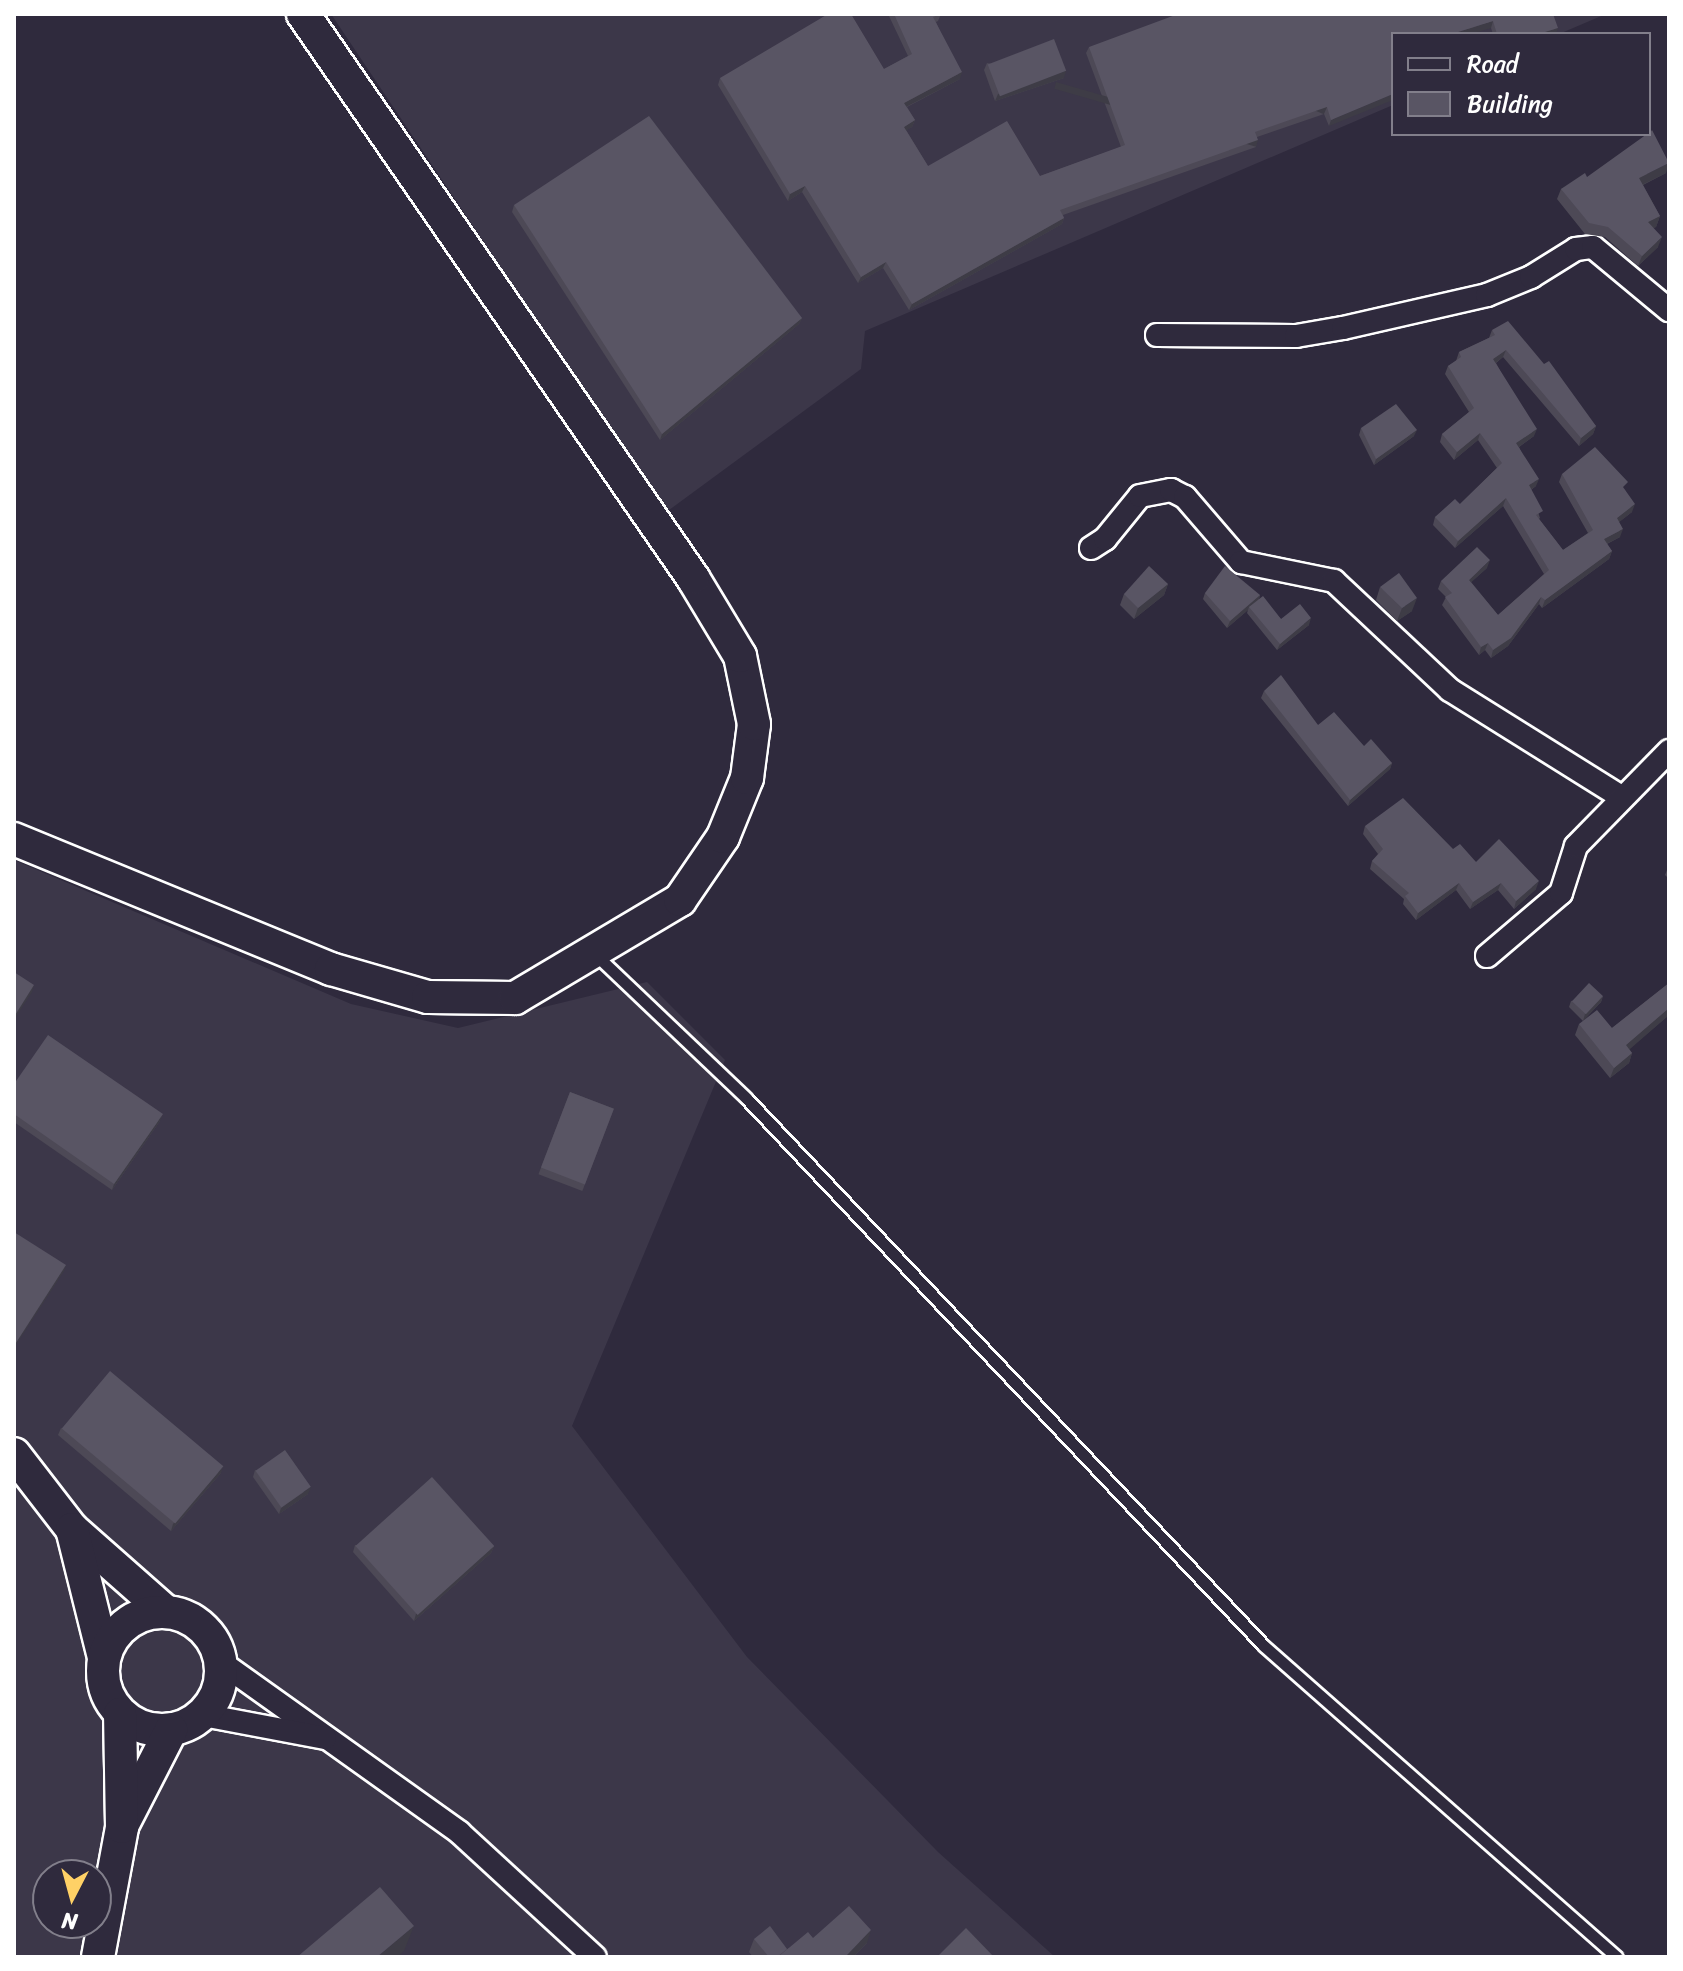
<!DOCTYPE html>
<html>
<head>
<meta charset="utf-8">
<style>
  body { margin:0 }
  #map { position:relative; width:1683px; height:1971px; overflow:hidden; background:#2f2a3d; font-family:Sriracha,sans-serif }
  div>[style] { position:absolute }
  .built>* { inset:0; background:#3c3749 }
  .roads { filter:drop-shadow(2px 0 #fff) drop-shadow(-2px 0 #fff) drop-shadow(0 2px #fff) drop-shadow(0 -2px #fff) }
  .lane>* { height:11px; margin:-5.5px; padding:0 5.5px; transform-origin:5.5px; border-radius:5.5px; background:#2f2a3d }
  .street>* { height:22px; margin:-11px; padding:0 11px; transform-origin:11px; border-radius:11px; background:#2f2a3d }
  .secondary>* { height:32px; margin:-16px; padding:0 16px; transform-origin:16px; border-radius:16px; background:#2f2a3d }
  .secondary>.ring { margin:-16px; padding:0; box-sizing:content-box; background:none; border:32px solid #2f2a3d; border-radius:50% }
  .wall>* { inset:0; background:#4d4956; transform-origin:0 0 }
  .shaded-wall>* { inset:0; background:#3e3c46; transform-origin:0 0 }
  .building>* { inset:0; background:#595564; transform-origin:0 0 }
  span { translate:-50% -50%; white-space:nowrap; text-align:center; line-height:1.15; -webkit-text-stroke:6px #2f2a3d; paint-order:stroke }
  .frame { position:absolute; inset:0; border:16px solid #fff; pointer-events:none }
  .legend { position:absolute; left:1391px; top:32px; width:260px; height:104px; box-sizing:border-box; background:#2f2a3d; border:2px solid #827f8b; margin:0; padding:10px 14px; list-style:none; font-size:24px; color:#fff }
  .legend li { display:flex; align-items:center; gap:16px; height:40px }
  .legend b { width:40px; border:2px solid #827f8b }
  .north { position:absolute; left:32px; top:1859px; width:80px; height:80px; box-sizing:border-box; background:#2f2a3d; border:2px solid #827f8b; border-radius:50%; rotate:186deg; font-size:22px; font-weight:700; line-height:32px; text-align:center; color:#fff }
  .north::after { content:''; display:block; margin:auto; width:28px; height:36px; background:#ffd166; clip-path:polygon(50% 0,100% 100%,50% 72%,0 100%) }
</style>
</head>
<body>
<div id="map">
  <div class="built">
    <i style="clip-path:polygon(331px 14px,1606px 14px,1559px 34px,1393px 34px,1393px 105px,865px 331px,861px 369px,665px 513px)"></i>
    <i style="clip-path:polygon(evenodd,14px 860px,351px 1004px,458px 1028px,647px 982px,725px 1060px,572px 1426px,747px 1657px,938px 1852px,1055px 1957px,14px 1957px,14px 860px,48px 1875px,96px 1875px,96px 1923px,48px 1923px,48px 1875px)"></i>
  </div>
  <div class="roads">
    <div class="lane">
      <i style="left:596px;top:955px;width:207px;rotate:43.6deg"></i>
      <i style="left:746px;top:1098px;width:754px;rotate:46.61deg"></i>
      <i style="left:1264px;top:1646px;width:470px;rotate:41.4deg"></i>
    </div>
    <div class="street">
      <i style="left:1157px;top:335px;width:139px;rotate:0.4deg"></i>
      <i style="left:1296px;top:336px;width:48px;rotate:-9.7deg"></i>
      <i style="left:1343px;top:328px;width:148px;rotate:-12.9deg"></i>
      <i style="left:1487px;top:295px;width:48px;rotate:-22.2deg"></i>
      <i style="left:1531px;top:277px;width:53px;rotate:-31.9deg"></i>
      <i style="left:1576px;top:249px;width:17px;rotate:-7deg"></i>
      <i style="left:1593px;top:247px;width:99px;rotate:39.7deg"></i>
      <i style="left:1091px;top:548px;width:17px;rotate:-33deg"></i>
      <i style="left:1105px;top:539px;width:55px;rotate:-50.9deg"></i>
      <i style="left:1140px;top:496px;width:32px;rotate:-11deg"></i>
      <i style="left:1171px;top:490px;width:16px;rotate:27deg"></i>
      <i style="left:1185px;top:497px;width:86px;rotate:49.3deg"></i>
      <i style="left:1241px;top:562px;width:95px;rotate:11.5deg"></i>
      <i style="left:1334px;top:581px;width:159px;rotate:43.2deg"></i>
      <i style="left:1450px;top:690px;width:202px;rotate:32deg"></i>
      <i style="left:1487px;top:956px;width:97px;rotate:-40.4deg"></i>
      <i style="left:1561px;top:893px;width:49px;rotate:-72.3deg"></i>
      <i style="left:1576px;top:846px;width:133px;rotate:-45.6deg"></i>
      <i style="left:222px;top:1663px;width:292px;rotate:35.5deg"></i>
      <i style="left:460px;top:1833px;width:183px;rotate:42.6deg"></i>
      <i style="left:203px;top:1715px;width:124px;rotate:10.7deg"></i>
    </div>
    <div class="secondary">
      <i style="left:14px;top:839px;width:343px;rotate:22.3deg"></i>
      <i style="left:331px;top:969px;width:101px;rotate:16.1deg"></i>
      <i style="left:428px;top:997px;width:87px;rotate:0.7deg"></i>
      <i style="left:515px;top:998px;width:192px;rotate:-30.7deg"></i>
      <i style="left:680px;top:900px;width:76px;rotate:-55.7deg"></i>
      <i style="left:723px;top:837px;width:64px;rotate:-67.9deg"></i>
      <i style="left:747px;top:778px;width:54px;rotate:-82.6deg"></i>
      <i style="left:754px;top:724px;width:69px;rotate:-101.6deg"></i>
      <i style="left:740px;top:656px;width:91px;rotate:-121.1deg"></i>
      <i style="left:693px;top:578px;width:686px;rotate:-124.66deg"></i>
      <i style="left:14px;top:1454px;width:95px;rotate:52.3deg"></i>
      <i style="left:72px;top:1529px;width:125px;rotate:41.4deg"></i>
      <i style="left:72px;top:1529px;width:132px;rotate:76deg"></i>
      <i class="ring" style="left:103px;top:1612px;width:86px;height:86px"></i>
      <i style="left:123px;top:1824px;width:106px;rotate:-62.9deg"></i>
      <i style="left:98px;top:1957px;width:132px;rotate:-79.5deg"></i>
      <i style="left:122px;top:1827px;width:113px;rotate:-91deg"></i>
    </div>
  </div>
  <div class="wall">
    <i style="clip-path:polygon(888px 14px,941px 14px,938px 21px,936px 22px,960px 79px,907px 107px,915px 120px,912px 127px,906px 130px,928px 166px,1040px 176px,1121px 147px,1086px 53px,1089px 47px,1553px 14px,1556px 34px,1493px 34px,1491px 28px,1393px 34px,1329px 126px,1324px 114px,1257px 137px,1256px 147px,1063px 215px,1064px 218px,1062px 224px,909px 310px,883px 268px,858px 283px,802px 192px,788px 201px,718px 85px,720px 78px,884px 69px,908px 56px)"></i>
    <i style="clip-path:polygon(987px 63px,1064px 78px,995px 101px,984px 70px)"></i>
    <i style="clip-path:polygon(1666px 173px,1643px 185px,1660px 216px,1656px 227px,1653px 228px,1658px 247px,1638px 266px,1605px 237px,1585px 234px,1557px 199px,1561px 189px,1587px 177px)"></i>
    <i style="clip-path:polygon(514px 205px,802px 318px,799px 324px,660px 440px,512px 212px)"></i>
    <i style="clip-path:polygon(1492px 330px,1596px 426px,1593px 434px,1579px 446px,1503px 357px,1496px 363px,1534px 436px,1519px 447px,1536px 486px,1531px 490px,1540px 518px,1539px 519px,1563px 550px,1588px 533px,1559px 482px,1562px 474px,1625px 490px,1632px 512px,1619px 522px,1620px 537px,1607px 544px,1612px 551px,1609px 559px,1542px 608px,1539px 604px,1508px 646px,1491px 658px,1485px 650px,1479px 655px,1442px 605px,1446px 597px,1438px 589px,1441px 581px,1487px 568px,1471px 582px,1498px 615px,1544px 574px,1503px 506px,1455px 548px,1433px 525px,1435px 517px,1460px 504px,1497px 468px,1478px 440px,1454px 460px,1440px 442px,1442px 434px,1469px 412px,1445px 374px,1448px 366px,1456px 361px,1459px 352px,1489px 338px)"></i>
    <i style="clip-path:polygon(1361px 428px,1414px 436px,1374px 465px,1359px 435px)"></i>
    <i style="clip-path:polygon(1168px 584px,1164px 595px,1134px 619px,1120px 605px,1124px 594px)"></i>
    <i style="clip-path:polygon(1380px 587px,1412px 611px,1397px 621px,1376px 600px)"></i>
    <i style="clip-path:polygon(1205px 593px,1260px 595px,1259px 599px,1281px 619px,1309px 625px,1277px 650px,1247px 613px,1248px 610px,1227px 628px,1203px 599px)"></i>
    <i style="clip-path:polygon(1264px 691px,1318px 725px,1364px 746px,1392px 763px,1390px 769px,1348px 806px,1261px 698px)"></i>
    <i style="clip-path:polygon(1365px 826px,1453px 849px,1476px 862px,1536px 889px,1514px 909px,1498px 890px,1470px 909px,1456px 890px,1416px 920px,1403px 904px,1404px 899px,1370px 869px,1372px 861px,1378px 854px,1363px 834px)"></i>
    <i style="clip-path:polygon(1669px 865px,1669px 879px,1665px 875px)"></i>
    <i style="clip-path:polygon(1669px 983px,1669px 1015px,1629px 1049px,1632px 1053px,1629px 1063px,1610px 1078px,1575px 1035px,1579px 1024px,1612px 1028px)"></i>
    <i style="clip-path:polygon(1603px 996px,1601px 1002px,1583px 1021px,1569px 1007px,1571px 1001px)"></i>
    <i style="clip-path:polygon(14px 1084px,160px 1121px,112px 1190px,14px 1122px)"></i>
    <i style="left:570px;top:1092px;width:47px;height:88px;rotate:21deg"></i>
    <i style="clip-path:polygon(61px 1428px,221px 1473px,171px 1531px,58px 1435px)"></i>
    <i style="clip-path:polygon(255px 1470px,308px 1494px,279px 1514px,253px 1477px)"></i>
    <i style="clip-path:polygon(355px 1545px,494px 1546px,491px 1553px,414px 1621px,353px 1552px)"></i>
    <i style="clip-path:polygon(813px 1938px,867px 1943px,853px 1957px,753px 1957px,749px 1952px,754px 1939px,787px 1949px)"></i>
  </div>
  <div class="shaded-wall">
    <i style="clip-path:polygon(1493px 21px,1491px 28px,1471px 34px,1452px 34px)"></i>
    <i style="clip-path:polygon(1558px 28px,1556px 34px,1538px 34px)"></i>
    <i style="clip-path:polygon(1066px 71px,1064px 78px,995px 101px,998px 94px)"></i>
    <i style="clip-path:polygon(962px 72px,960px 79px,902px 109px,904px 103px)"></i>
    <i style="clip-path:polygon(1393px 94px,1393px 100px,1329px 126px,1331px 120px)"></i>
    <i style="left:1327px;top:107px;width:8px;height:76px;rotate:113deg"></i>
    <i style="clip-path:polygon(915px 120px,912px 127px,902px 133px,904px 127px)"></i>
    <i style="left:1258px;top:140px;width:7px;height:210px;rotate:106deg"></i>
    <i style="clip-path:polygon(1669px 163px,1666px 173px,1636px 188px,1639px 178px)"></i>
    <i style="clip-path:polygon(805px 186px,802px 192px,788px 201px,790px 194px)"></i>
    <i style="clip-path:polygon(1660px 216px,1656px 227px,1644px 233px,1648px 222px)"></i>
    <i style="clip-path:polygon(1064px 218px,1062px 224px,909px 310px,912px 304px)"></i>
    <i style="clip-path:polygon(1662px 237px,1658px 247px,1638px 266px,1642px 256px)"></i>
    <i style="clip-path:polygon(886px 262px,883px 268px,858px 283px,861px 277px)"></i>
    <i style="clip-path:polygon(802px 318px,799px 324px,660px 440px,662px 434px)"></i>
    <i style="clip-path:polygon(1506px 350px,1503px 357px,1490px 367px,1493px 359px)"></i>
    <i style="clip-path:polygon(1596px 426px,1593px 434px,1579px 446px,1581px 438px)"></i>
    <i style="clip-path:polygon(1537px 429px,1534px 436px,1513px 451px,1516px 443px)"></i>
    <i style="clip-path:polygon(1417px 430px,1414px 436px,1374px 465px,1376px 459px)"></i>
    <i style="clip-path:polygon(1480px 433px,1478px 440px,1454px 460px,1457px 452px)"></i>
    <i style="clip-path:polygon(1539px 479px,1536px 486px,1526px 493px,1529px 485px)"></i>
    <i style="clip-path:polygon(1506px 498px,1503px 506px,1455px 548px,1458px 541px)"></i>
    <i style="clip-path:polygon(1635px 504px,1632px 512px,1614px 526px,1617px 518px)"></i>
    <i style="clip-path:polygon(1623px 529px,1620px 537px,1602px 546px,1604px 539px)"></i>
    <i style="clip-path:polygon(1612px 551px,1609px 559px,1542px 608px,1545px 600px)"></i>
    <i style="clip-path:polygon(1490px 560px,1487px 568px,1466px 587px,1469px 580px)"></i>
    <i style="clip-path:polygon(1168px 584px,1164px 595px,1134px 619px,1138px 608px)"></i>
    <i style="clip-path:polygon(1260px 595px,1258px 602px,1249px 607px,1248px 610px,1227px 628px,1230px 621px)"></i>
    <i style="clip-path:polygon(1541px 597px,1539px 604px,1508px 646px,1491px 658px,1493px 650px)"></i>
    <i style="clip-path:polygon(1417px 598px,1412px 611px,1397px 621px,1402px 608px)"></i>
    <i style="clip-path:polygon(1311px 618px,1309px 625px,1277px 650px,1280px 644px)"></i>
    <i style="clip-path:polygon(1488px 643px,1485px 650px,1479px 655px,1481px 647px)"></i>
    <i style="clip-path:polygon(1392px 763px,1390px 769px,1348px 806px,1350px 800px)"></i>
    <i style="clip-path:polygon(1539px 881px,1536px 889px,1514px 909px,1516px 901px)"></i>
    <i style="clip-path:polygon(1459px 883px,1456px 890px,1416px 920px,1418px 913px)"></i>
    <i style="clip-path:polygon(1501px 883px,1498px 890px,1470px 909px,1473px 902px)"></i>
    <i style="clip-path:polygon(34px 985px,32px 992px,14px 1020px,14px 1017px)"></i>
    <i style="clip-path:polygon(1603px 996px,1601px 1002px,1583px 1021px,1585px 1014px)"></i>
    <i style="clip-path:polygon(1669px 1008px,1669px 1015px,1622px 1056px,1626px 1045px)"></i>
    <i style="clip-path:polygon(1632px 1053px,1629px 1063px,1610px 1078px,1614px 1068px)"></i>
    <i style="clip-path:polygon(163px 1114px,160px 1121px,112px 1190px,114px 1184px)"></i>
    <i style="clip-path:polygon(66px 1265px,64px 1271px,14px 1348px,14px 1346px)"></i>
    <i style="clip-path:polygon(223px 1467px,221px 1473px,171px 1531px,173px 1524px)"></i>
    <i style="clip-path:polygon(311px 1487px,308px 1494px,279px 1514px,281px 1508px)"></i>
    <i style="clip-path:polygon(494px 1546px,491px 1553px,414px 1621px,416px 1614px)"></i>
    <i style="clip-path:polygon(414px 1926px,404px 1951px,397px 1957px,377px 1957px)"></i>
    <i style="clip-path:polygon(871px 1930px,867px 1943px,853px 1957px,845px 1957px)"></i>
  </div>
  <div class="building">
    <i style="clip-path:polygon(828px 14px,851px 14px,884px 69px,912px 54px,894px 14px,941px 14px,933px 17px,962px 72px,904px 103px,915px 120px,904px 127px,928px 166px,1007px 121px,1040px 176px,1125px 145px,1089px 47px,1178px 14px,1553px 14px,1558px 28px,1538px 34px,1497px 34px,1493px 21px,1452px 34px,1393px 34px,1393px 94px,1331px 120px,1327px 107px,1255px 132px,1258px 140px,1060px 210px,1064px 218px,912px 304px,886px 262px,861px 277px,805px 186px,790px 194px,720px 78px)"></i>
    <i style="left:1054px;top:39px;width:34px;height:71px;rotate:69deg"></i>
    <i style="clip-path:polygon(649px 116px,802px 318px,662px 434px,514px 205px)"></i>
    <i style="clip-path:polygon(1652px 130px,1669px 163px,1639px 178px,1660px 216px,1648px 222px,1662px 237px,1642px 256px,1608px 227px,1589px 223px,1561px 189px,1585px 173px,1587px 177px,1647px 134px,1649px 134px)"></i>
    <i style="clip-path:polygon(1508px 321px,1544px 364px,1549px 361px,1596px 426px,1581px 438px,1506px 350px,1493px 359px,1537px 429px,1516px 443px,1539px 479px,1529px 485px,1543px 511px,1536px 515px,1563px 550px,1593px 530px,1562px 474px,1595px 447px,1628px 482px,1623px 487px,1635px 504px,1617px 518px,1623px 529px,1604px 539px,1612px 551px,1545px 600px,1541px 597px,1511px 638px,1493px 650px,1488px 643px,1481px 647px,1445px 597px,1452px 593px,1441px 581px,1477px 547px,1490px 560px,1469px 580px,1498px 615px,1549px 570px,1506px 498px,1458px 541px,1435px 517px,1455px 499px,1460px 504px,1502px 463px,1480px 433px,1457px 452px,1442px 434px,1474px 408px,1448px 366px,1461px 357px,1459px 352px,1495px 335px,1492px 330px)"></i>
    <i style="clip-path:polygon(1396px 404px,1417px 430px,1376px 459px,1361px 428px)"></i>
    <i style="clip-path:polygon(1149px 566px,1168px 584px,1138px 608px,1124px 594px)"></i>
    <i style="clip-path:polygon(1225px 566px,1260px 595px,1230px 621px,1205px 593px)"></i>
    <i style="clip-path:polygon(1399px 573px,1417px 598px,1402px 608px,1380px 587px)"></i>
    <i style="clip-path:polygon(1263px 596px,1281px 619px,1300px 604px,1311px 618px,1280px 644px,1249px 607px)"></i>
    <i style="clip-path:polygon(1281px 675px,1318px 725px,1334px 712px,1364px 746px,1371px 739px,1392px 763px,1350px 800px,1264px 691px)"></i>
    <i style="clip-path:polygon(1403px 798px,1453px 849px,1460px 844px,1476px 862px,1499px 839px,1539px 881px,1516px 901px,1501px 883px,1473px 902px,1459px 883px,1418px 913px,1405px 896px,1409px 893px,1372px 861px,1383px 849px,1365px 826px)"></i>
    <i style="clip-path:polygon(14px 972px,34px 985px,14px 1017px)"></i>
    <i style="left:1589px;top:983px;width:19px;height:25px;rotate:43deg"></i>
    <i style="clip-path:polygon(1669px 983px,1669px 1008px,1626px 1045px,1632px 1053px,1614px 1068px,1579px 1024px,1597px 1010px,1612px 1028px)"></i>
    <i style="clip-path:polygon(48px 1035px,163px 1114px,114px 1184px,14px 1114px,14px 1084px)"></i>
    <i style="left:570px;top:1092px;width:47px;height:81px;rotate:21deg"></i>
    <i style="clip-path:polygon(14px 1232px,66px 1265px,14px 1346px)"></i>
    <i style="left:110px;top:1371px;width:148px;height:75px;rotate:40deg"></i>
    <i style="left:285px;top:1450px;width:45px;height:36px;rotate:55deg"></i>
    <i style="left:432px;top:1477px;width:93px;height:103px;rotate:48deg"></i>
    <i style="clip-path:polygon(380px 1887px,414px 1926px,377px 1957px,297px 1957px)"></i>
    <i style="clip-path:polygon(849px 1906px,871px 1930px,845px 1957px,778px 1957px,808px 1932px,813px 1938px)"></i>
    <i style="clip-path:polygon(770px 1926px,787px 1949px,777px 1957px,769px 1957px,754px 1939px)"></i>
    <i style="clip-path:polygon(966px 1928px,994px 1957px,937px 1957px)"></i>
  </div>
  <div class="frame"></div>
  <ul class="legend">
  <li><b style="height:10px;background:#2f2a3d"></b>Road</li>
  <li><b style="height:22px;background:#595564"></b>Building</li>
  </ul>
  <div class="north">N</div>
</div>
</body>
</html>
